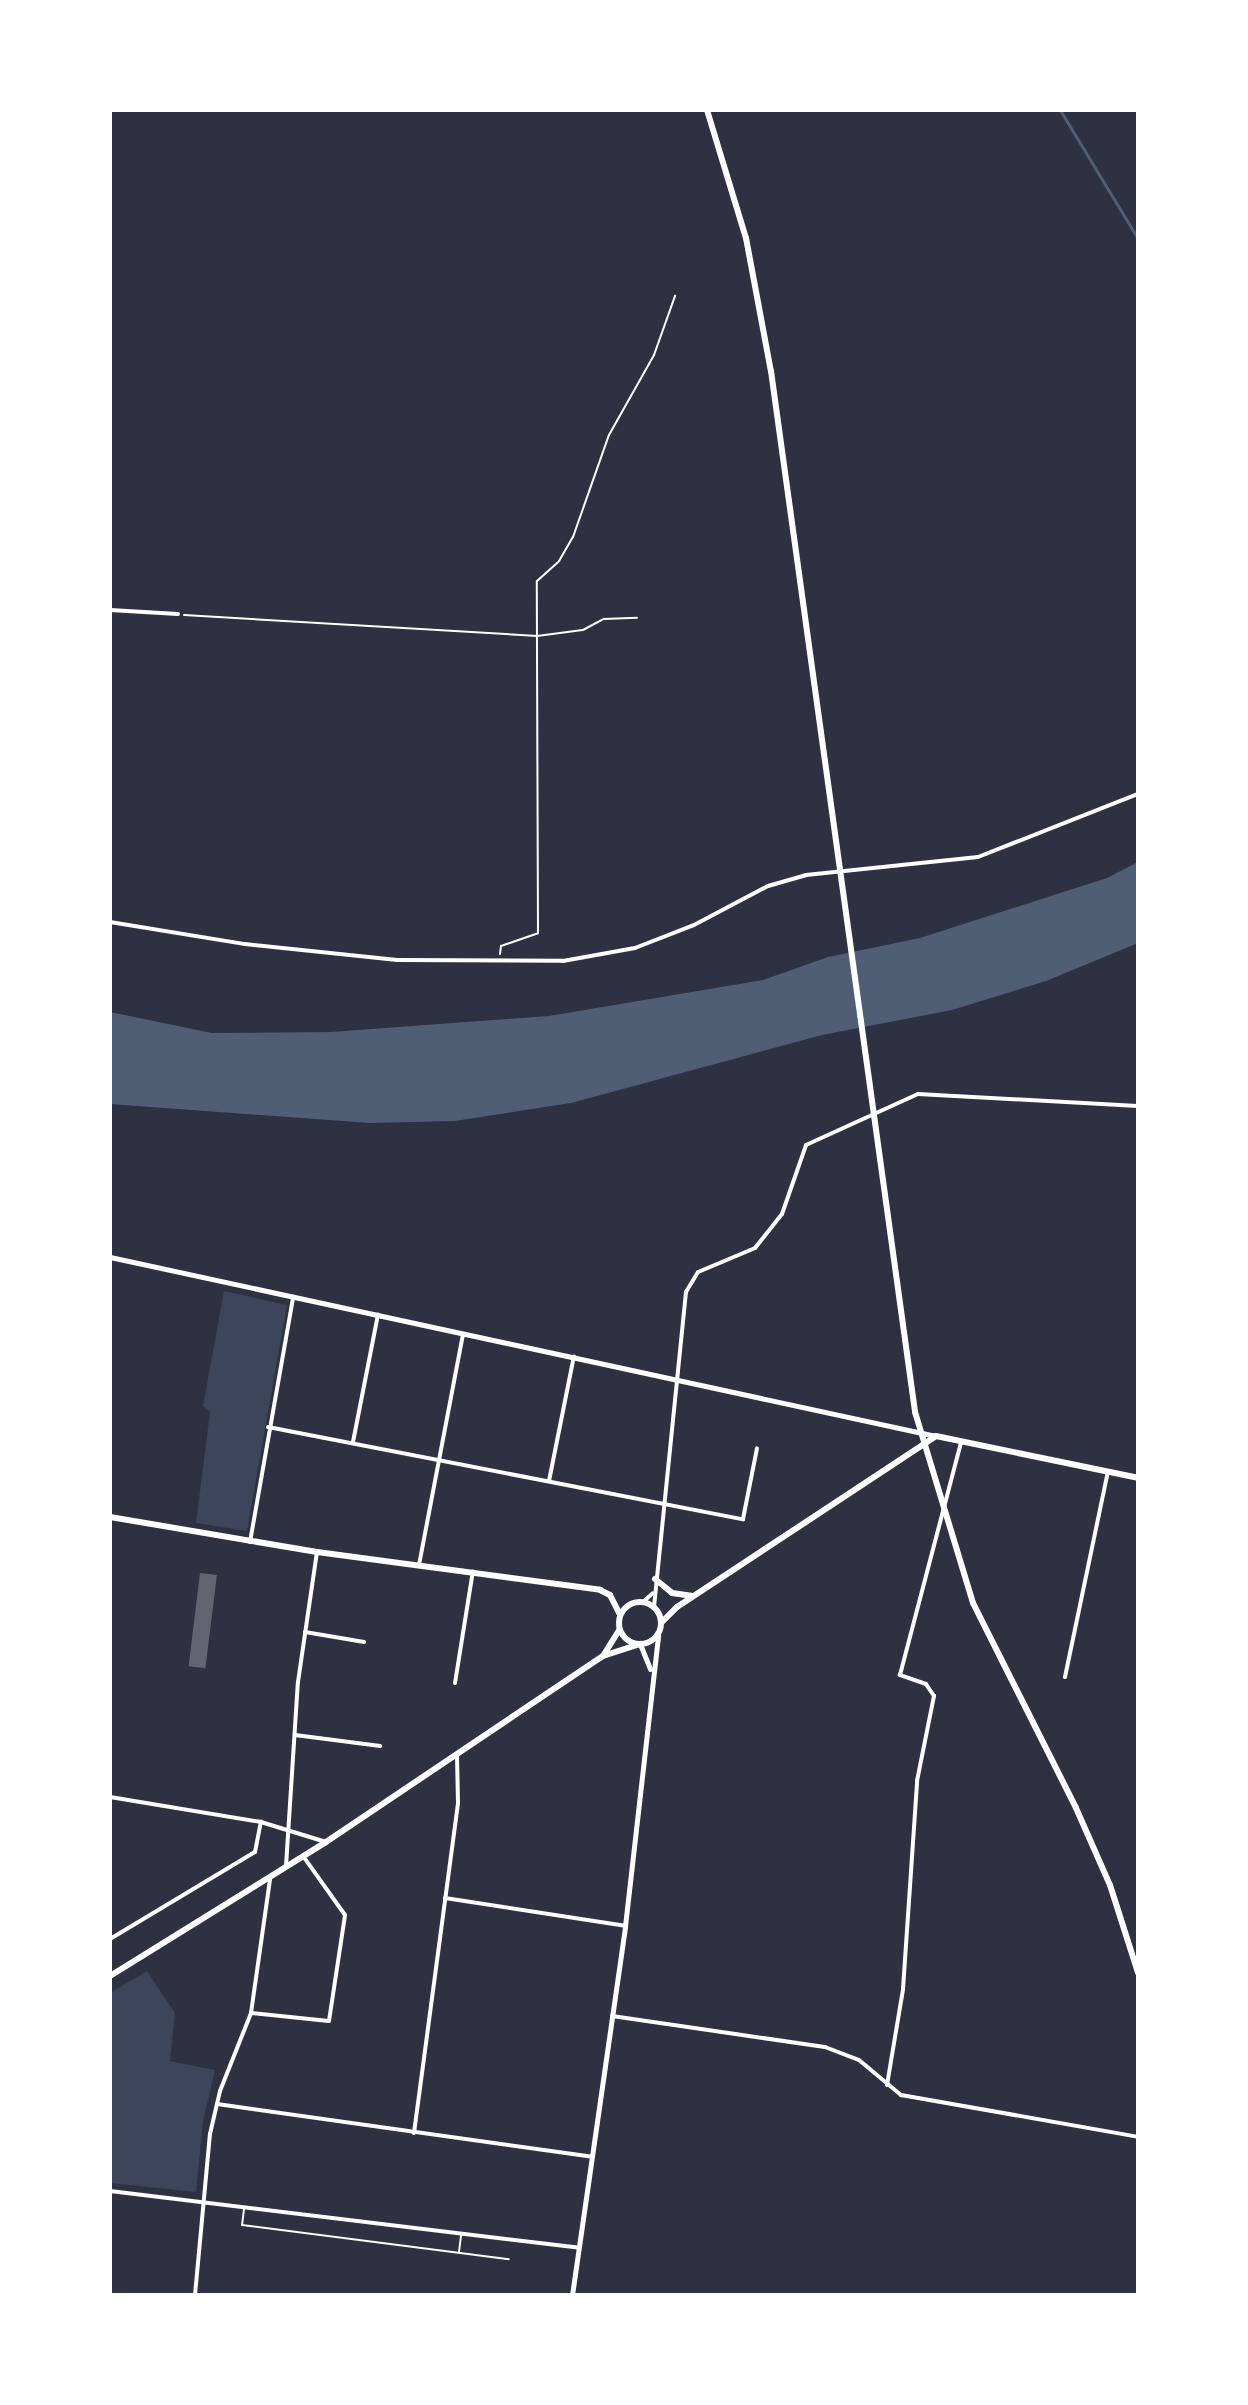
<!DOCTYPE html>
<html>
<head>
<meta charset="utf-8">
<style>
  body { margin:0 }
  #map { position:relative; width:1248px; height:2405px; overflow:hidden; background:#2d3142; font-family:Quicksand,sans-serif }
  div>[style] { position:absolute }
  .green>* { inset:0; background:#3c4559 }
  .water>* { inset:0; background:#4f5d75 }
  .stream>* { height:3px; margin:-1.5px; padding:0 1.5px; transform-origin:1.5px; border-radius:1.5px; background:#4f5d75 }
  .building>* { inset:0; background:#626471; transform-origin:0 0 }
  .path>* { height:2px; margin:-1px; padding:0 1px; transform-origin:1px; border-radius:1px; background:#fff }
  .service>* { height:2px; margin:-1px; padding:0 1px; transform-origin:1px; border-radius:1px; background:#fff }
  .minor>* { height:4px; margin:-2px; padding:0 2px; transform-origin:2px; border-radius:2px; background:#fff }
  .tertiary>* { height:5px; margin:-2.5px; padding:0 2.5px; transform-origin:2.5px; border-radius:2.5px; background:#fff }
  .secondary>* { height:6px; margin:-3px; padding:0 3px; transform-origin:3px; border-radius:3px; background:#fff }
  .secondary>.ring { margin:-3px; padding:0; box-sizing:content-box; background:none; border:6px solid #fff; border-radius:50% }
  span { translate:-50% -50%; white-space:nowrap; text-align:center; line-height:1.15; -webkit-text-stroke:6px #fff; paint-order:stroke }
  .frame { position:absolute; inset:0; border:112px solid #fff; pointer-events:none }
</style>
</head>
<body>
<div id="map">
  <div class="green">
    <i style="clip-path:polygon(224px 1291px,287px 1305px,247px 1531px,196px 1523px,210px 1412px,203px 1406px)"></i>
    <i style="clip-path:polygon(147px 1971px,175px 2013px,170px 2061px,215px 2070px,203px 2121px,196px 2192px,110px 2183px,110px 1993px)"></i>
  </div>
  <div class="water">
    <i style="clip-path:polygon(1138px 862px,1138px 943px,1046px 981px,952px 1010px,822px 1035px,571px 1103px,455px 1121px,370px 1123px,110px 1104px,110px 1012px,212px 1033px,331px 1032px,549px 1016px,763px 980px,828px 957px,920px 938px,1107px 878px)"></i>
  </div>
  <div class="stream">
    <i style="left:1060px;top:110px;width:151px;rotate:58.8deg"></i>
  </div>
  <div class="building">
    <i style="left:200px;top:1573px;width:17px;height:94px;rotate:7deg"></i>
  </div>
  <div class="path">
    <i style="left:184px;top:615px;width:354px;rotate:3.4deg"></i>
    <i style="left:537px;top:636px;width:46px;rotate:-7.4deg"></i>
    <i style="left:583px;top:630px;width:24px;rotate:-28deg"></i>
    <i style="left:604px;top:619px;width:33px;rotate:-2deg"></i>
    <i style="left:500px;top:954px;width:8px;rotate:-83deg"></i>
    <i style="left:501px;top:946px;width:39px;rotate:-19deg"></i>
    <i style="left:538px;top:933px;width:352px;rotate:-90.2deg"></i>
    <i style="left:537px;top:581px;width:30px;rotate:-42deg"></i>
    <i style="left:559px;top:561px;width:28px;rotate:-60deg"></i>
    <i style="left:573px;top:537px;width:108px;rotate:-70.6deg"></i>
    <i style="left:609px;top:435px;width:92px;rotate:-60.6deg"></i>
    <i style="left:654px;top:355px;width:63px;rotate:-70.4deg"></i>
  </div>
  <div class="service">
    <i style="left:244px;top:2209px;width:16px;rotate:97deg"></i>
    <i style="left:242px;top:2225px;width:269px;rotate:7.3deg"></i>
    <i style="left:459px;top:2252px;width:17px;rotate:-83deg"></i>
  </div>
  <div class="minor">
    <i style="left:110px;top:610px;width:68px;rotate:3.4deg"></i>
    <i style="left:110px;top:922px;width:137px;rotate:9.3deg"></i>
    <i style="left:245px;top:944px;width:153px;rotate:6deg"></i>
    <i style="left:397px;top:960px;width:166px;rotate:0.3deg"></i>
    <i style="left:563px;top:961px;width:73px;rotate:-10.2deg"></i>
    <i style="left:635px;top:948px;width:63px;rotate:-21.3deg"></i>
    <i style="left:694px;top:925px;width:84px;rotate:-27.8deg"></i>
    <i style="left:768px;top:886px;width:40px;rotate:-16deg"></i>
    <i style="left:806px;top:875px;width:173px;rotate:-6deg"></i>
    <i style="left:978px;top:857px;width:172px;rotate:-21.5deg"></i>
    <i style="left:268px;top:1427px;width:484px;rotate:11deg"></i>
    <i style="left:743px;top:1519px;width:72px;rotate:-78.8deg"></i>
    <i style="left:353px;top:1442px;width:130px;rotate:-78.9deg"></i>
    <i style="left:549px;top:1481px;width:127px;rotate:-78.7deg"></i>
    <i style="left:250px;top:1542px;width:249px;rotate:-80deg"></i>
    <i style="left:419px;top:1565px;width:235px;rotate:-79.2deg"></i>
    <i style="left:643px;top:1602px;width:13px;rotate:-42deg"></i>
    <i style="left:654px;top:1607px;width:317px;rotate:-84.2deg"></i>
    <i style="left:686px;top:1292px;width:23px;rotate:-59deg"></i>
    <i style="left:698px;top:1272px;width:62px;rotate:-22.8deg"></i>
    <i style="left:755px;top:1248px;width:43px;rotate:-51.5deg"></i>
    <i style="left:782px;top:1214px;width:73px;rotate:-70.8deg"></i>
    <i style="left:806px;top:1145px;width:123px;rotate:-24.5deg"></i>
    <i style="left:918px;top:1094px;width:220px;rotate:3.1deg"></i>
    <i style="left:305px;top:1632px;width:60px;rotate:9.6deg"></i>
    <i style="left:1065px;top:1677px;width:209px;rotate:-78.2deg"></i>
    <i style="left:455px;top:1683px;width:113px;rotate:-80.9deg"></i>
    <i style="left:295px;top:1735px;width:86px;rotate:7.4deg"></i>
    <i style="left:110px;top:1797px;width:153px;rotate:9.4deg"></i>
    <i style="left:261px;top:1822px;width:68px;rotate:17.1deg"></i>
    <i style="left:286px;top:1866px;width:184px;rotate:-86.3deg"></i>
    <i style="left:298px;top:1682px;width:131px;rotate:-81.7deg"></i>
    <i style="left:445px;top:1898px;width:182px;rotate:8.8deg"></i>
    <i style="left:110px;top:1939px;width:169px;rotate:-31deg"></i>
    <i style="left:255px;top:1852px;width:31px;rotate:-79deg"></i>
    <i style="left:251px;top:2013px;width:78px;rotate:5.9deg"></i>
    <i style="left:329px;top:2021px;width:107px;rotate:-81.4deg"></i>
    <i style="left:345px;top:1915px;width:72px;rotate:-125.4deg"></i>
    <i style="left:612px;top:2016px;width:215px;rotate:8.3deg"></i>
    <i style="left:825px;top:2047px;width:36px;rotate:21deg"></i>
    <i style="left:859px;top:2060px;width:55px;rotate:39.8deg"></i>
    <i style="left:901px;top:2095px;width:241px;rotate:10deg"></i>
    <i style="left:887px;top:2085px;width:97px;rotate:-80.5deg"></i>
    <i style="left:903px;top:1989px;width:208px;rotate:-86.1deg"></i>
    <i style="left:917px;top:1781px;width:87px;rotate:-78.7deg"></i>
    <i style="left:934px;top:1696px;width:14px;rotate:-124deg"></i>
    <i style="left:926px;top:1684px;width:28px;rotate:-161deg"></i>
    <i style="left:900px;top:1675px;width:241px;rotate:-75.3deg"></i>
    <i style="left:217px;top:2104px;width:379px;rotate:8deg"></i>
    <i style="left:414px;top:2133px;width:333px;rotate:-82.4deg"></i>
    <i style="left:458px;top:1803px;width:48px;rotate:-91.2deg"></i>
    <i style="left:110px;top:2191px;width:471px;rotate:6.9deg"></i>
    <i style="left:195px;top:2295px;width:162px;rotate:-84.7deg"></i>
    <i style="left:210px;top:2134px;width:44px;rotate:-76.9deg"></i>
    <i style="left:220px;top:2091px;width:84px;rotate:-68.3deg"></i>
    <i style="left:251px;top:2013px;width:135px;rotate:-81.9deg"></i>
  </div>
  <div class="tertiary">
    <i style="left:110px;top:1257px;width:845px;rotate:12.23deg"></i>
    <i style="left:640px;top:1644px;width:27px;rotate:68deg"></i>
    <i style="left:572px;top:2295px;width:373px;rotate:-81.8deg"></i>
    <i style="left:625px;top:1926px;width:293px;rotate:-83.5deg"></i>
  </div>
  <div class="secondary">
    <i style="left:707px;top:110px;width:134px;rotate:73.1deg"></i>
    <i style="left:746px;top:238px;width:135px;rotate:79.4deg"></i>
    <i style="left:771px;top:371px;width:1051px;rotate:82.12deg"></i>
    <i style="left:915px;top:1412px;width:200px;rotate:73.1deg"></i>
    <i style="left:973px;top:1603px;width:229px;rotate:63.3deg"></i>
    <i style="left:1076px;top:1808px;width:84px;rotate:66.2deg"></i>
    <i style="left:1110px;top:1885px;width:92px;rotate:72.3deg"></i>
    <i style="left:110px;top:1517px;width:210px;rotate:9.6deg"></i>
    <i style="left:317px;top:1552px;width:286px;rotate:7.6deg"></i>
    <i style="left:600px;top:1590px;width:11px;rotate:27deg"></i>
    <i style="left:610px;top:1595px;width:22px;rotate:63deg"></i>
    <i style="left:655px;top:1579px;width:22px;rotate:39deg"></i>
    <i style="left:672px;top:1593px;width:21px;rotate:8deg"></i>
    <i class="ring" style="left:619px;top:1602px;width:36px;height:36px"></i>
    <i style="left:661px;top:1623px;width:23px;rotate:-45deg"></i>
    <i style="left:677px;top:1607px;width:310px;rotate:-33.4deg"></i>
    <i style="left:936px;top:1436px;width:206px;rotate:11.7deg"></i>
    <i style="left:603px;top:1656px;width:31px;rotate:-58deg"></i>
    <i style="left:110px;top:1976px;width:254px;rotate:-31.8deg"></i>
    <i style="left:326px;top:1842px;width:334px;rotate:-33.9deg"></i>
    <i style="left:603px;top:1656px;width:39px;rotate:-18deg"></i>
  </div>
  <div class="frame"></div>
</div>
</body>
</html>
